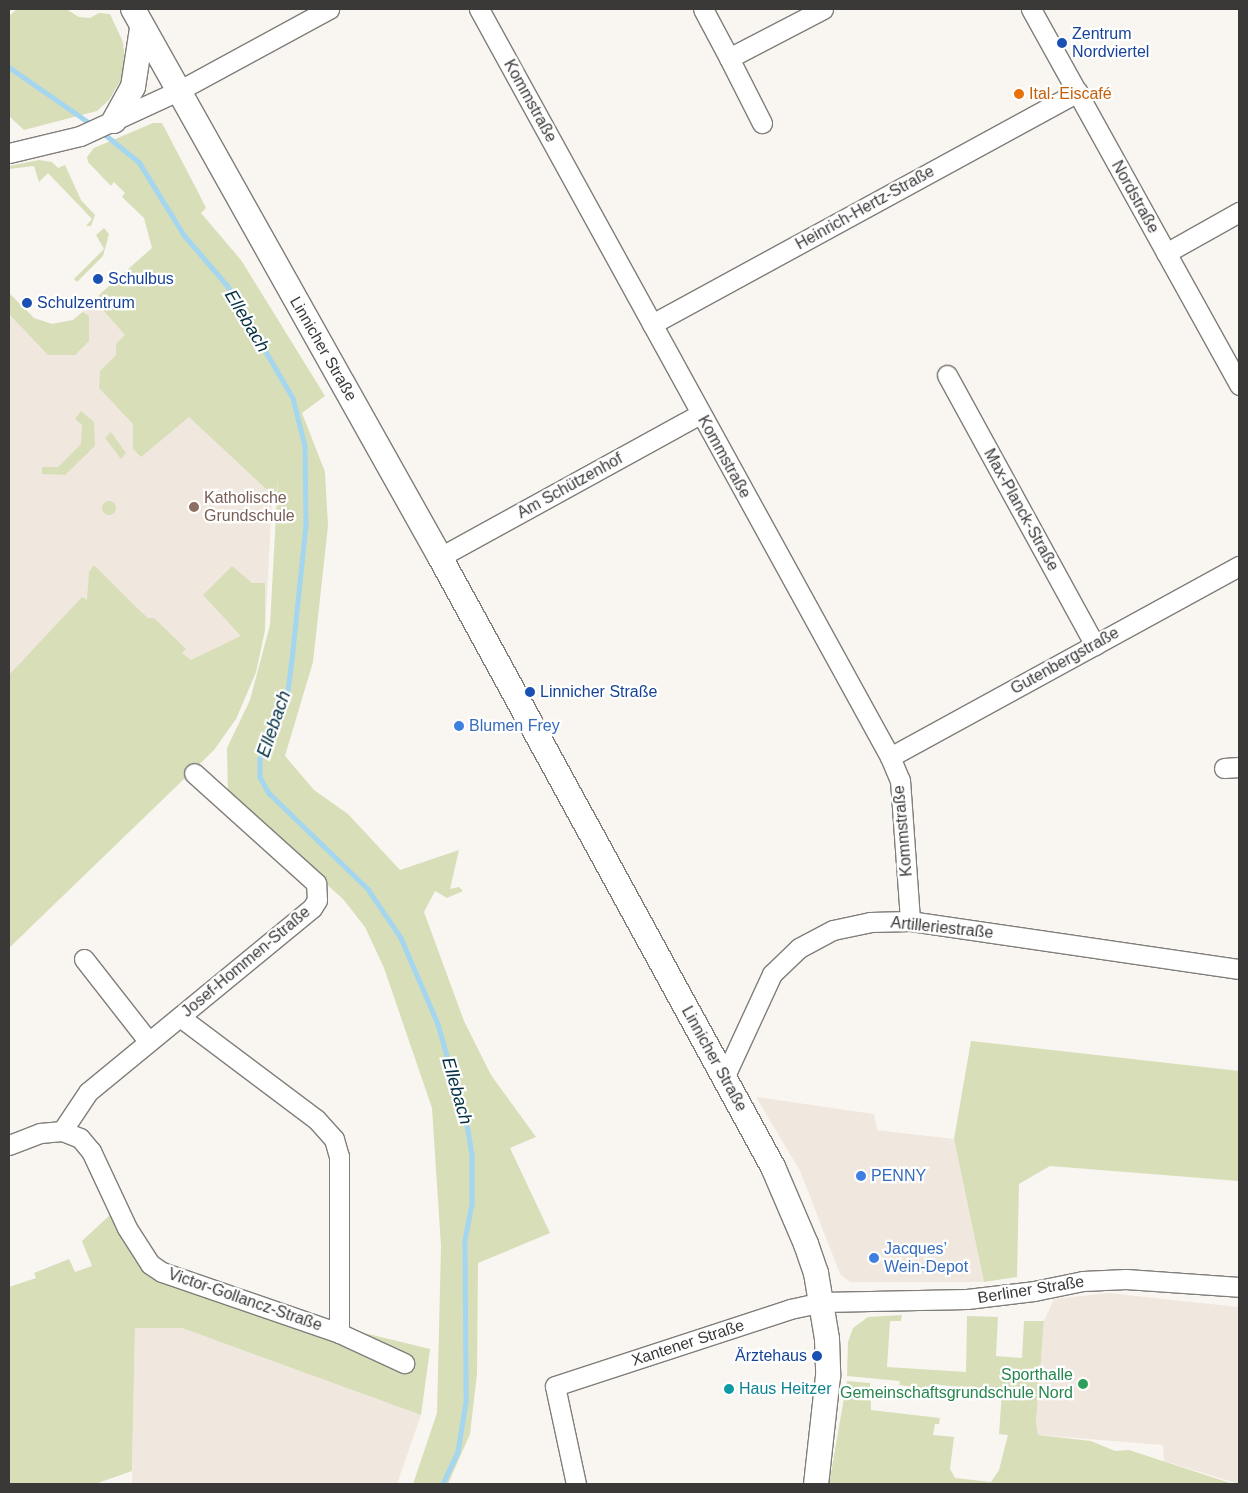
<!DOCTYPE html>
<html>
<head>
<meta charset="utf-8">
<style>
  body { margin:0 }
  #map { position:relative; width:1248px; height:1493px; overflow:hidden; background:#f9f6f1; font-family:Helvetica,sans-serif }
  div>[style] { position:absolute }
  .built>* { inset:0; background:#f0e8de }
  .green>* { inset:0; background:#d8deb8 }
  .round { border-radius:50% }
  .stream>* { height:4.5px; margin:-2.25px; padding:0 2.25px; transform-origin:2.25px; border-radius:2.25px; background:#a4d6f0 }
  .roads { filter:drop-shadow(1px 0 #807e7a) drop-shadow(-1px 0 #807e7a) drop-shadow(0 1px #807e7a) drop-shadow(0 -1px #807e7a) }
  .minor>* { height:19px; margin:-9.5px; padding:0 9.5px; transform-origin:9.5px; border-radius:9.5px; background:#fff }
  .major>* { height:24px; margin:-12px; padding:0 12px; transform-origin:12px; border-radius:12px; background:#fff }
  .dots>* { width:14px; height:14px; translate:-50% -50%; box-sizing:border-box; border:2px solid #fff; border-radius:50% }
  span { translate:-50% -50%; white-space:nowrap; text-align:center; line-height:1.15; -webkit-text-stroke:4.5px #fff; paint-order:stroke }
  .transit-label { font-size:16px; color:#164399 }
  .left { translate:0 -50%; text-align:left }
  .right { translate:-100% -50%; text-align:right }
  .food-label { font-size:16px; color:#c56008 }
  .street-label { font-size:16px; color:#3a3937 }
  .education-label { font-size:16px; color:#785e54 }
  .shop-label { font-size:16px; color:#366cbe }
  .leisure-label { font-size:16px; color:#27864d }
  .culture-label { font-size:16px; color:#0d838f }
  .water-label { font-size:18px; color:#033042; font-style:italic }
  .frame { position:absolute; inset:0; border:10px solid #3a3937; pointer-events:none }
</style>
</head>
<body>
<div id="map">
  <div class="built">
    <i style="clip-path:polygon(152px 248px,274px 467px,265px 630px,256px 672px,236px 719px,216px 746px,9px 948px,9px 293px,34px 318px,52px 324px,73px 320px)"></i>
    <i style="clip-path:polygon(756px 1097px,874px 1114px,877px 1130px,954px 1139px,984px 1282px,850px 1282px,840px 1274px,800px 1171px)"></i>
    <i style="clip-path:polygon(1108px 1293px,1239px 1307px,1239px 1484px,1164px 1461px,1163px 1445px,1038px 1435px,1036px 1422px,1044px 1321px,1054px 1299px)"></i>
    <i style="clip-path:polygon(135px 1328px,182px 1328px,421px 1415px,397px 1484px,132px 1484px)"></i>
  </div>
  <div class="green">
    <i style="clip-path:polygon(17px 9px,66px 9px,79px 17px,90px 18px,99px 13px,110px 14px,123px 42px,126px 71px,109px 100px,97px 111px,24px 130px,9px 116px,9px 16px)"></i>
    <i style="clip-path:polygon(153px 123px,162px 123px,198px 192px,206px 208px,201px 213px,241px 260px,325px 396px,302px 413px,325px 472px,328px 526px,313px 662px,285px 756px,314px 790px,348px 814px,400px 870px,459px 850px,450px 889px,459px 887px,463px 891px,447px 898px,435px 891px,424px 912px,464px 1021px,491px 1075px,536px 1137px,510px 1148px,550px 1233px,478px 1263px,477px 1374px,470px 1434px,448px 1484px,413px 1484px,437px 1413px,441px 1246px,432px 1108px,384px 968px,365px 927px,343px 899px,228px 796px,227px 748px,250px 700px,270px 625px,278px 478px,276px 498px,189px 417px,141px 457px,133px 449px,133px 424px,99px 388px,100px 371px,116px 355px,116px 344px,125px 335px,104px 311px,99px 295px,152px 248px,144px 218px,122px 197px,125px 193px,114px 182px,111px 186px,88px 162px,87px 157px,94px 148px)"></i>
    <i style="clip-path:polygon(39px 160px,52px 162px,58px 168px,65px 165px,81px 200px,95px 215px,91px 226px,86px 226px,92px 219px,48px 173px,39px 182px,34px 166px,9px 169px,9px 166px)"></i>
    <i style="clip-path:polygon(104px 228px,109px 234px,103px 256px,77px 282px,74px 279px,104px 249px,96px 235px)"></i>
    <i style="clip-path:polygon(9px 293px,34px 318px,52px 324px,73px 320px,83px 312px,89px 316px,89px 341px,75px 355px,48px 355px,9px 314px)"></i>
    <i style="clip-path:polygon(81px 411px,94px 422px,95px 446px,65px 475px,42px 474px,42px 467px,58px 467px,81px 444px,82px 425px,75px 419px)"></i>
    <i style="clip-path:polygon(111px 432px,126px 453px,121px 459px,105px 438px)"></i>
    <i class="round" style="left:102px;top:501px;width:14px;height:14px"></i>
    <i style="clip-path:polygon(94px 565px,138px 609px,148px 618px,154px 618px,186px 649px,182px 653px,191px 660px,241px 636px,203px 595px,232px 566px,252px 583px,265px 583px,265px 630px,256px 672px,236px 719px,214px 750px,9px 948px,9px 675px,82px 597px,87px 600px,89px 572px)"></i>
    <i style="clip-path:polygon(971px 1041px,1239px 1071px,1239px 1181px,1050px 1166px,1019px 1184px,1017px 1277px,984px 1282px,954px 1139px)"></i>
    <i style="clip-path:polygon(112px 1213px,135px 1256px,410px 1360px,360px 1332px,430px 1349px,421px 1415px,182px 1328px,135px 1328px,132px 1471px,95px 1484px,9px 1484px,9px 1287px,36px 1278px,34px 1273px,69px 1259px,75px 1272px,92px 1266px,82px 1241px)"></i>
    <i style="clip-path:polygon(902px 1315px,901px 1321px,890px 1321px,887px 1367px,966px 1372px,967px 1316px,998px 1317px,996px 1356px,1022px 1358px,1024px 1321px,1044px 1321px,1036px 1422px,1038px 1435px,1091px 1441px,1115px 1451px,1129px 1450px,1233px 1484px,829px 1484px,847px 1381px,870px 1383px,871px 1410px,940px 1418px,939px 1424px,935px 1424px,933px 1435px,954px 1437px,950px 1469px,955px 1478px,991px 1482px,999px 1470px,1008px 1435px,999px 1434px,1002px 1392px,932px 1384px,931px 1389px,899px 1385px,900px 1381px,847px 1376px,848px 1342px,853px 1328px,868px 1317px)"></i>
  </div>
  <div class="stream">
    <i style="left:9px;top:67px;width:100px;rotate:34.8deg"></i>
    <i style="left:102px;top:132px;width:48px;rotate:39deg"></i>
    <i style="left:139px;top:162px;width:86px;rotate:58.3deg"></i>
    <i style="left:184px;top:235px;width:66px;rotate:49.3deg"></i>
    <i style="left:227px;top:285px;width:131px;rotate:59.7deg"></i>
    <i style="left:293px;top:398px;width:49px;rotate:76deg"></i>
    <i style="left:305px;top:446px;width:79px;rotate:89.3deg"></i>
    <i style="left:306px;top:525px;width:127px;rotate:95.9deg"></i>
    <i style="left:293px;top:651px;width:39px;rotate:97deg"></i>
    <i style="left:288px;top:690px;width:74px;rotate:112.1deg"></i>
    <i style="left:260px;top:759px;width:18px;rotate:90deg"></i>
    <i style="left:260px;top:777px;width:18px;rotate:61deg"></i>
    <i style="left:269px;top:793px;width:138px;rotate:44.1deg"></i>
    <i style="left:368px;top:889px;width:59px;rotate:56deg"></i>
    <i style="left:401px;top:938px;width:94px;rotate:66.7deg"></i>
    <i style="left:438px;top:1024px;width:110px;rotate:74.2deg"></i>
    <i style="left:468px;top:1130px;width:26px;rotate:81deg"></i>
    <i style="left:472px;top:1156px;width:48px;rotate:90deg"></i>
    <i style="left:472px;top:1204px;width:38px;rotate:101deg"></i>
    <i style="left:465px;top:1241px;width:161px;rotate:89.6deg"></i>
    <i style="left:466px;top:1402px;width:51px;rotate:99.1deg"></i>
    <i style="left:458px;top:1452px;width:35px;rotate:115deg"></i>
  </div>
  <div class="roads">
    <div class="minor">
      <i style="left:479px;top:9px;width:853px;rotate:61.21deg"></i>
      <i style="left:890px;top:757px;width:25px;rotate:67deg"></i>
      <i style="left:900px;top:780px;width:141px;rotate:85.9deg"></i>
      <i style="left:703px;top:9px;width:55px;rotate:62deg"></i>
      <i style="left:729px;top:58px;width:106px;rotate:-27.5deg"></i>
      <i style="left:1031px;top:9px;width:430px;rotate:61deg"></i>
      <i style="left:729px;top:58px;width:73px;rotate:63.1deg"></i>
      <i style="left:9px;top:153px;width:73px;rotate:-13.5deg"></i>
      <i style="left:80px;top:136px;width:108px;rotate:-24.7deg"></i>
      <i style="left:178px;top:91px;width:172px;rotate:-28.5deg"></i>
      <i style="left:1166px;top:253px;width:84px;rotate:-29.3deg"></i>
      <i style="left:652px;top:324px;width:485px;rotate:-28.6deg"></i>
      <i style="left:947px;top:375px;width:308px;rotate:61.3deg"></i>
      <i style="left:440px;top:557px;width:297px;rotate:-28.8deg"></i>
      <i style="left:890px;top:757px;width:398px;rotate:-28.7deg"></i>
      <i style="left:1224px;top:768px;width:15px;rotate:-4deg"></i>
      <i style="left:84px;top:959px;width:104px;rotate:52deg"></i>
      <i style="left:180px;top:1017px;width:170px;rotate:36.9deg"></i>
      <i style="left:316px;top:1119px;width:27px;rotate:48deg"></i>
      <i style="left:334px;top:1139px;width:18px;rotate:74deg"></i>
      <i style="left:339px;top:1156px;width:177px;rotate:90deg"></i>
      <i style="left:724px;top:1078px;width:115px;rotate:-65.2deg"></i>
      <i style="left:772px;top:974px;width:37px;rotate:-44deg"></i>
      <i style="left:799px;top:948px;width:38px;rotate:-28deg"></i>
      <i style="left:833px;top:930px;width:38px;rotate:-12deg"></i>
      <i style="left:870px;top:922px;width:40px;rotate:-1.4deg"></i>
      <i style="left:910px;top:921px;width:332px;rotate:8.3deg"></i>
      <i style="left:62px;top:1131px;width:47px;rotate:-56.3deg"></i>
      <i style="left:88px;top:1092px;width:290px;rotate:-39.4deg"></i>
      <i style="left:312px;top:908px;width:9px;rotate:-58deg"></i>
      <i style="left:317px;top:900px;width:17px;rotate:-93deg"></i>
      <i style="left:316px;top:883px;width:164px;rotate:-138deg"></i>
      <i style="left:9px;top:1145px;width:33px;rotate:-21deg"></i>
      <i style="left:40px;top:1133px;width:22px;rotate:-5deg"></i>
      <i style="left:62px;top:1131px;width:19px;rotate:21deg"></i>
      <i style="left:80px;top:1138px;width:17px;rotate:50deg"></i>
      <i style="left:91px;top:1151px;width:85px;rotate:64.9deg"></i>
      <i style="left:127px;top:1228px;width:43px;rotate:57.4deg"></i>
      <i style="left:150px;top:1264px;width:14px;rotate:34deg"></i>
      <i style="left:162px;top:1272px;width:187px;rotate:19deg"></i>
      <i style="left:339px;top:1333px;width:72px;rotate:24.8deg"></i>
      <i style="left:576px;top:1484px;width:100px;rotate:-102.1deg"></i>
      <i style="left:555px;top:1386px;width:247px;rotate:-18.1deg"></i>
      <i style="left:790px;top:1309px;width:33px;rotate:-12deg"></i>
      <i style="left:822px;top:1302px;width:145px;rotate:-1.2deg"></i>
      <i style="left:967px;top:1299px;width:67px;rotate:-6.8deg"></i>
      <i style="left:1034px;top:1291px;width:50px;rotate:-11.5deg"></i>
      <i style="left:1083px;top:1281px;width:43px;rotate:-2.7deg"></i>
      <i style="left:1126px;top:1279px;width:113px;rotate:4deg"></i>
    </div>
    <div class="major">
      <i style="left:133px;top:9px;width:628px;rotate:60.74deg"></i>
      <i style="left:440px;top:557px;width:695px;rotate:61.37deg"></i>
      <i style="left:773px;top:1167px;width:84px;rotate:66.8deg"></i>
      <i style="left:806px;top:1244px;width:31px;rotate:71deg"></i>
      <i style="left:816px;top:1273px;width:67px;rotate:80.5deg"></i>
      <i style="left:827px;top:1339px;width:37px;rotate:88deg"></i>
      <i style="left:828px;top:1376px;width:109px;rotate:96.3deg"></i>
      <i style="left:114px;top:121px;width:39px;rotate:-61deg"></i>
      <i style="left:133px;top:87px;width:60px;rotate:-81.3deg"></i>
    </div>
  </div>
  <div class="dots">
    <i style="left:1062px;top:43px;background:#1a4fb4"></i>
    <i style="left:1019px;top:94px;background:#e8710a"></i>
    <i style="left:98px;top:279px;background:#1a4fb4"></i>
    <i style="left:27px;top:303px;background:#1a4fb4"></i>
    <i style="left:194px;top:507px;background:#8d6e63"></i>
    <i style="left:530px;top:692px;background:#1a4fb4"></i>
    <i style="left:459px;top:726px;background:#3f7fe0"></i>
    <i style="left:861px;top:1176px;background:#3f7fe0"></i>
    <i style="left:874px;top:1258px;background:#3f7fe0"></i>
    <i style="left:817px;top:1356px;background:#1a4fb4"></i>
    <i style="left:1083px;top:1384px;background:#2e9e5b"></i>
    <i style="left:729px;top:1389px;background:#0f9aa8"></i>
  </div>
  <div class="transit-label">
    <span class="left" style="left:1072px;top:43px">Zentrum<br>Nordviertel</span>
    <span class="left" style="left:108px;top:279px">Schulbus</span>
    <span class="left" style="left:37px;top:303px">Schulzentrum</span>
    <span class="left" style="left:540px;top:692px">Linnicher Straße</span>
    <span class="right" style="left:807px;top:1356px">Ärztehaus</span>
  </div>
  <div class="food-label">
    <span class="left" style="left:1029px;top:94px">Ital. Eiscafé</span>
  </div>
  <div class="street-label">
    <span style="left:530px;top:101px;rotate:61deg">Kommstraße</span>
    <span style="left:1135px;top:197px;rotate:61deg">Nordstraße</span>
    <span style="left:865px;top:208px;rotate:-29deg">Heinrich-Hertz-Straße</span>
    <span style="left:323px;top:349px;rotate:60deg">Linnicher Straße</span>
    <span style="left:724px;top:457px;rotate:61deg">Kommstraße</span>
    <span style="left:570px;top:486px;rotate:-29deg">Am Schützenhof</span>
    <span style="left:1021px;top:510px;rotate:61deg">Max-Planck-Straße</span>
    <span style="left:1065px;top:661px;rotate:-29deg">Gutenbergstraße</span>
    <span style="left:903px;top:831px;rotate:-95deg">Kommstraße</span>
    <span style="left:942px;top:928px;rotate:6deg">Artilleriestraße</span>
    <span style="left:246px;top:962px;rotate:-40deg">Josef-Hommen-Straße</span>
    <span style="left:714px;top:1059px;rotate:61deg">Linnicher Straße</span>
    <span style="left:1031px;top:1290px;rotate:-9deg">Berliner Straße</span>
    <span style="left:245px;top:1300px;rotate:19deg">Victor-Gollancz-Straße</span>
    <span style="left:688px;top:1343px;rotate:-18deg">Xantener Straße</span>
  </div>
  <div class="education-label">
    <span class="left" style="left:204px;top:507px">Katholische<br>Grundschule</span>
  </div>
  <div class="shop-label">
    <span class="left" style="left:469px;top:726px">Blumen Frey</span>
    <span class="left" style="left:871px;top:1176px">PENNY</span>
    <span class="left" style="left:884px;top:1258px">Jacques’<br>Wein-Depot</span>
  </div>
  <div class="leisure-label">
    <span class="right" style="left:1073px;top:1384px">Sporthalle<br>Gemeinschaftsgrundschule Nord</span>
  </div>
  <div class="culture-label">
    <span class="left" style="left:739px;top:1389px">Haus Heitzer</span>
  </div>
  <div class="water-label">
    <span style="left:247px;top:321px;rotate:59deg">Ellebach</span>
    <span style="left:274px;top:724px;rotate:-71deg">Ellebach</span>
    <span style="left:457px;top:1091px;rotate:74deg">Ellebach</span>
  </div>
  <div class="frame"></div>
</div>
</body>
</html>
